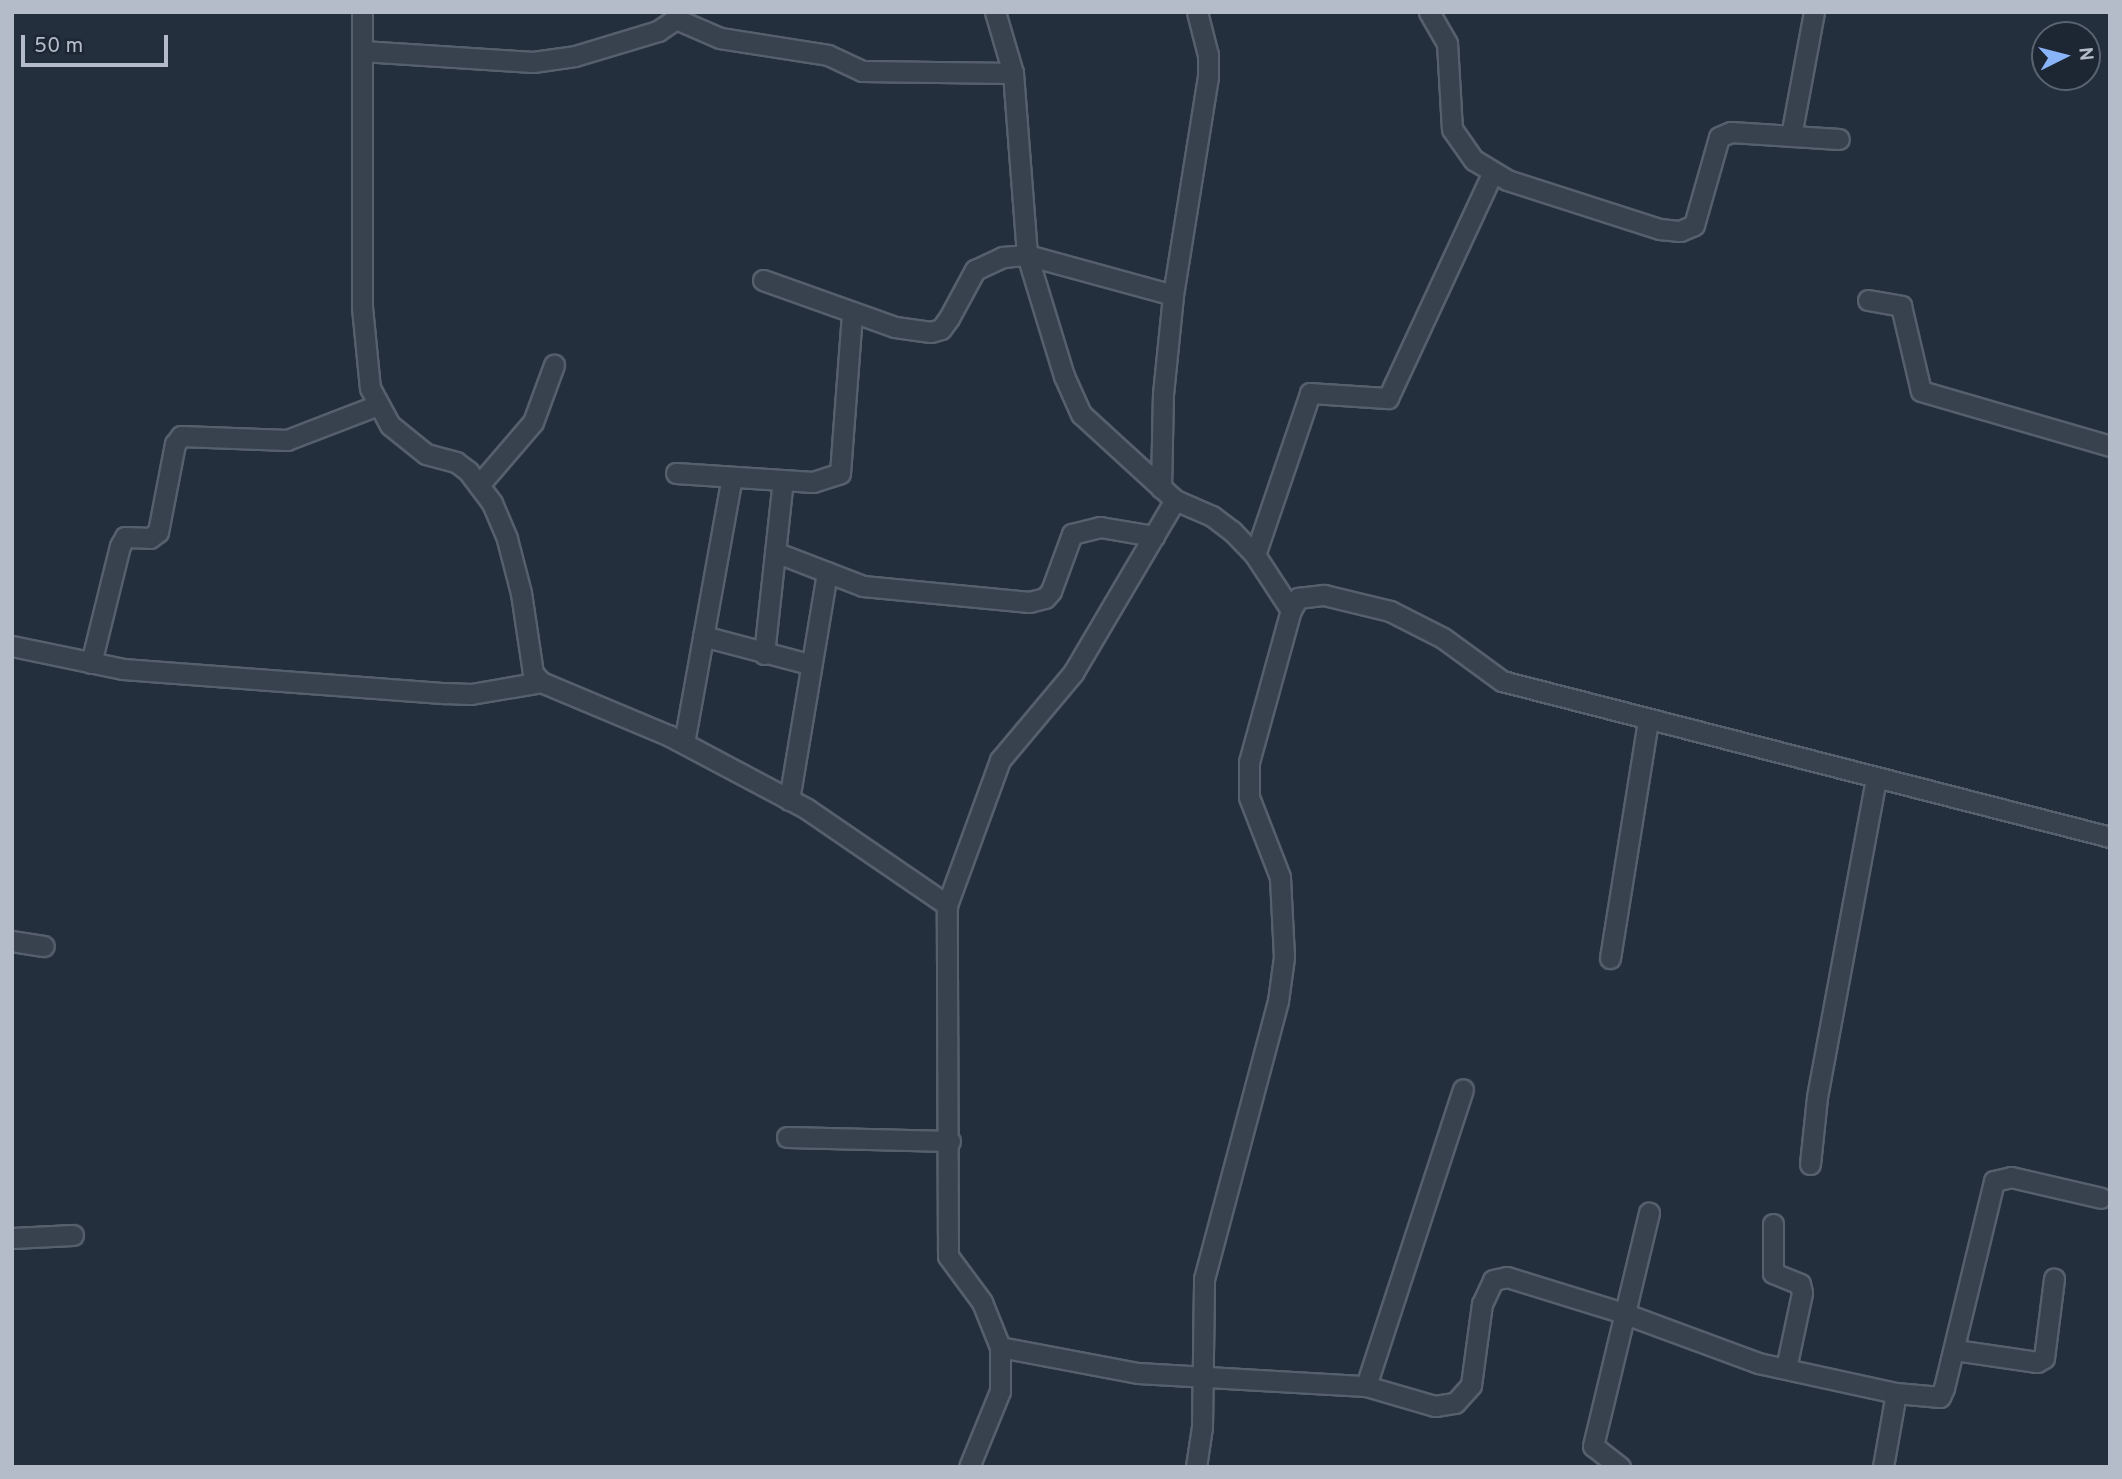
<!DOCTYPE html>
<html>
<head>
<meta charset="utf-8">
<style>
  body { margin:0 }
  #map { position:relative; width:2122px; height:1479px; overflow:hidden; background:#242f3e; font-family:Overpass,sans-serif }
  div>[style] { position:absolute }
  .roads { filter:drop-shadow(2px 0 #565f6c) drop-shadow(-2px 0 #565f6c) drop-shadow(0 2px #565f6c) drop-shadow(0 -2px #565f6c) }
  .minor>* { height:19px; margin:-9.5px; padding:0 9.5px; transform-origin:9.5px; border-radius:9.5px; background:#38414e }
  span { translate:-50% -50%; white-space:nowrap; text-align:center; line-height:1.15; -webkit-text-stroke:6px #1d2633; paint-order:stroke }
  .frame { position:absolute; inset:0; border:14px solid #b4bcc9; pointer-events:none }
  .north { position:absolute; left:2031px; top:21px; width:70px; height:70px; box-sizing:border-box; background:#1d2633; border:2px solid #59626f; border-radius:50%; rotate:84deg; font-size:19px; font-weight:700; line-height:28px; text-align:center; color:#b4bcc9 }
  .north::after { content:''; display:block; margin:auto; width:24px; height:32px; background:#8ab4f8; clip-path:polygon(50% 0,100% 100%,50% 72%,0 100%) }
  .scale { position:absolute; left:21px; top:35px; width:147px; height:32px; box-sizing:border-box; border:4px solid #b4bcc9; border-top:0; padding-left:9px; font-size:21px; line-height:24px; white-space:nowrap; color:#b4bcc9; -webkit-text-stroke:5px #1d2633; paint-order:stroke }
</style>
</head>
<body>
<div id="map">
  <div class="roads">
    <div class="minor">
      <i style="left:362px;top:12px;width:295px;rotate:90deg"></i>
      <i style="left:362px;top:307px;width:81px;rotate:84.4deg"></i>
      <i style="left:370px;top:388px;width:42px;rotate:61.6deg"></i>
      <i style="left:390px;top:425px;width:46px;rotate:38.9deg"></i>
      <i style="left:426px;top:454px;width:31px;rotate:15deg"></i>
      <i style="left:456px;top:462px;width:15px;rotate:37deg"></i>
      <i style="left:468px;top:471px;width:40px;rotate:53deg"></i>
      <i style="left:492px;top:503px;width:39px;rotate:67deg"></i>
      <i style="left:507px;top:539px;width:56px;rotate:75.5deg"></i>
      <i style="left:521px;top:593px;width:81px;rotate:81.5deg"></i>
      <i style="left:533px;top:673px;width:12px;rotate:48deg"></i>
      <i style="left:541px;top:682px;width:138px;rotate:22.7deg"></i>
      <i style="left:668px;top:735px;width:157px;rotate:28deg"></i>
      <i style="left:807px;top:809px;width:170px;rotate:34.4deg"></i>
      <i style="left:1429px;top:12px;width:36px;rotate:60deg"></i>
      <i style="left:1447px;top:43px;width:86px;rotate:86.7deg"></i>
      <i style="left:1452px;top:129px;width:38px;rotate:55deg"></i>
      <i style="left:1474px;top:160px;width:39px;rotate:31deg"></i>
      <i style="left:1507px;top:180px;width:161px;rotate:17.8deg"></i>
      <i style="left:1660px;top:229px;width:20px;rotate:6deg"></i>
      <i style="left:1680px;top:231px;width:15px;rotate:-23deg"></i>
      <i style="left:1694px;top:225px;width:91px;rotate:-74.1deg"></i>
      <i style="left:1719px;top:137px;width:13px;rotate:-23deg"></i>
      <i style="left:1731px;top:132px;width:108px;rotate:3.7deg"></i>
      <i style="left:676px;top:19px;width:48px;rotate:23.4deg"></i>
      <i style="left:720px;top:38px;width:109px;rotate:8.9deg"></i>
      <i style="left:828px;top:55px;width:38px;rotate:25deg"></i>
      <i style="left:862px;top:71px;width:151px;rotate:0.8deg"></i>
      <i style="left:362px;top:51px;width:171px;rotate:3.7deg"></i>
      <i style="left:533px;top:62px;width:42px;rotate:-8.1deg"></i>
      <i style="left:575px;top:56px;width:87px;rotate:-16.8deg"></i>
      <i style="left:658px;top:31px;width:22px;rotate:-34deg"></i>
      <i style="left:676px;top:19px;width:7px;rotate:-74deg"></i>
      <i style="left:1791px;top:136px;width:126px;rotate:-79.5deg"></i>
      <i style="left:763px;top:280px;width:140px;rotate:19.6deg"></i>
      <i style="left:895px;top:327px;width:36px;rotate:8deg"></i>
      <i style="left:931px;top:332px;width:10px;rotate:-17deg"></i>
      <i style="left:941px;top:329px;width:14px;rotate:-54deg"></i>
      <i style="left:949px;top:318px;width:55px;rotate:-61.6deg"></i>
      <i style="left:975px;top:270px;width:31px;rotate:-25deg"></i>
      <i style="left:1003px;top:257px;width:24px;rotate:-5deg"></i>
      <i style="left:1027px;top:255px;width:151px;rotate:15.3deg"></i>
      <i style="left:1868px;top:300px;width:34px;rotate:10deg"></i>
      <i style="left:1901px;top:306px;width:87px;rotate:76.8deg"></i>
      <i style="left:1921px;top:391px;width:197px;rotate:16.2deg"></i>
      <i style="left:676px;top:473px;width:137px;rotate:3.8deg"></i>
      <i style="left:813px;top:482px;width:28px;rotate:-18deg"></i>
      <i style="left:840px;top:473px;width:161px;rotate:-85.7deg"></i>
      <i style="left:479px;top:485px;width:83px;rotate:-49.4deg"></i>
      <i style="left:533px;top:422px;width:61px;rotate:-69.8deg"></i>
      <i style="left:1161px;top:488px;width:94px;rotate:-88.8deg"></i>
      <i style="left:1163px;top:394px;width:100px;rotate:-84.2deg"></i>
      <i style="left:1173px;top:295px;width:222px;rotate:-80.9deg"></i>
      <i style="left:1208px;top:76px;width:21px;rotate:-90deg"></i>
      <i style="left:1208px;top:55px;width:44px;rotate:-104.3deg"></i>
      <i style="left:1175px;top:500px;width:40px;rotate:23.4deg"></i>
      <i style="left:1212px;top:516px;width:25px;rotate:37deg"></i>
      <i style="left:1232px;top:531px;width:33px;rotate:46deg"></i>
      <i style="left:1255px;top:555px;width:66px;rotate:56.8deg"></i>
      <i style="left:775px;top:552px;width:94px;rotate:21.1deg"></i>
      <i style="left:863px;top:586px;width:167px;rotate:5.5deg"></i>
      <i style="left:1029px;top:602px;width:16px;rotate:-14deg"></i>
      <i style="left:1045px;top:598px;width:9px;rotate:-49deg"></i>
      <i style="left:1051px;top:591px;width:61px;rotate:-69.8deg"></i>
      <i style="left:1072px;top:534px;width:29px;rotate:-14deg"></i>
      <i style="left:1100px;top:527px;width:55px;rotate:9.5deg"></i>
      <i style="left:1255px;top:555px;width:171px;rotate:-71.2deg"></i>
      <i style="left:1310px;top:393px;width:78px;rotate:3.7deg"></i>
      <i style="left:1388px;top:398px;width:249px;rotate:-65.1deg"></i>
      <i style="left:703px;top:636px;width:110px;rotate:14.8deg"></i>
      <i style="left:12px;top:646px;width:113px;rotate:11.7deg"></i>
      <i style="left:123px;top:669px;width:323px;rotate:4.3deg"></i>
      <i style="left:445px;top:693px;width:26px;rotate:2deg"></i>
      <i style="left:471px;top:694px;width:71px;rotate:-9.7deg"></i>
      <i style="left:764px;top:654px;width:175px;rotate:-83.8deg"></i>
      <i style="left:91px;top:663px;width:121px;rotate:-76.1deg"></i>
      <i style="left:120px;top:546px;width:10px;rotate:-61deg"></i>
      <i style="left:125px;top:537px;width:25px;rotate:2deg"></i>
      <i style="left:150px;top:538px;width:10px;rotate:-37deg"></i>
      <i style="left:158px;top:532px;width:90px;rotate:-79.1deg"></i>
      <i style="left:175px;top:444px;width:10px;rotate:-53deg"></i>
      <i style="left:181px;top:436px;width:106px;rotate:2.2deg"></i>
      <i style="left:287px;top:440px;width:97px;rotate:-21deg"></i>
      <i style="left:684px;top:743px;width:270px;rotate:-79.8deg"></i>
      <i style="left:789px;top:800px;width:231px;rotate:-80.5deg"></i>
      <i style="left:12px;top:941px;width:32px;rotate:9deg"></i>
      <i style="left:1610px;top:958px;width:240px;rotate:-80.9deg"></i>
      <i style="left:787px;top:1137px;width:163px;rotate:1.4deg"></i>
      <i style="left:1810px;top:1164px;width:67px;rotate:-84deg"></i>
      <i style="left:1817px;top:1097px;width:324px;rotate:-79.5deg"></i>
      <i style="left:1773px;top:1224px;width:49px;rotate:90deg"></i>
      <i style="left:1773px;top:1273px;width:29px;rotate:22deg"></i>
      <i style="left:1800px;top:1284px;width:9px;rotate:77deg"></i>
      <i style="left:1802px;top:1293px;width:77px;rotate:102deg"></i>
      <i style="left:12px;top:1238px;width:61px;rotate:-2.8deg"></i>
      <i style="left:1000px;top:1347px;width:140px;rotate:10.7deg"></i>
      <i style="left:1138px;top:1373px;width:228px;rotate:3.3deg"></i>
      <i style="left:1366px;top:1386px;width:72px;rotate:16.2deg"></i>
      <i style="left:1435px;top:1406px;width:20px;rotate:-9deg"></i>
      <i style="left:1455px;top:1403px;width:24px;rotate:-48deg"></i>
      <i style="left:1471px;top:1385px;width:82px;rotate:-82.3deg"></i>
      <i style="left:1482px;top:1304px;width:26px;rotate:-65deg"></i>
      <i style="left:1493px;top:1280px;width:14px;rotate:-12deg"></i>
      <i style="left:1507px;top:1277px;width:121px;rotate:17.2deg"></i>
      <i style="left:1623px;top:1313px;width:144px;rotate:20.3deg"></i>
      <i style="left:1758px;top:1363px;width:141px;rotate:12.3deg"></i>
      <i style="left:1896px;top:1393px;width:75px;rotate:100deg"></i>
      <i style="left:1955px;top:1350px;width:83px;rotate:8.3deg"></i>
      <i style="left:2037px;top:1362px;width:8px;rotate:-30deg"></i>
      <i style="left:2044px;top:1358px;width:80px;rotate:-82.8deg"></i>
      <i style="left:1366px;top:1386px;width:312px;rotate:-71.9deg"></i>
      <i style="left:1896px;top:1393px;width:44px;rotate:5.2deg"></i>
      <i style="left:1940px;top:1397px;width:10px;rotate:-66deg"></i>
      <i style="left:1944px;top:1388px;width:213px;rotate:-76.4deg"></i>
      <i style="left:1994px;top:1181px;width:17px;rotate:-13deg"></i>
      <i style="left:2011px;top:1177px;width:92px;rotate:13.1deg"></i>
      <i style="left:969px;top:1467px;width:82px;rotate:-67.8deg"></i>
      <i style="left:1000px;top:1391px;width:44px;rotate:-90deg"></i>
      <i style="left:1000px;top:1347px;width:48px;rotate:-111.8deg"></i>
      <i style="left:982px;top:1302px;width:57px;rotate:-126.5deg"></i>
      <i style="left:948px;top:1256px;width:351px;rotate:-90.2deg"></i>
      <i style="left:947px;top:905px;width:154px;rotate:-69.9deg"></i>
      <i style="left:1000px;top:760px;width:114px;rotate:-50deg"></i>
      <i style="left:1073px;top:673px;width:201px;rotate:-59.5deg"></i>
      <i style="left:1175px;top:500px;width:127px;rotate:-137.5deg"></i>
      <i style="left:1081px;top:414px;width:42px;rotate:-114.1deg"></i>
      <i style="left:1064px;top:376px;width:127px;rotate:-107deg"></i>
      <i style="left:1027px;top:255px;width:183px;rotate:-94.4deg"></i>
      <i style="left:1013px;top:73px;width:64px;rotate:-106.4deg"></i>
      <i style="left:1196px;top:1467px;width:40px;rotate:-81.5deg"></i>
      <i style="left:1202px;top:1427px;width:148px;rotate:-89.2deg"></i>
      <i style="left:1204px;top:1279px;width:288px;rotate:-75.1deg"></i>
      <i style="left:1278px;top:1001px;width:44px;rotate:-82.2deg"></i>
      <i style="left:1284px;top:957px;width:80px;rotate:-92.9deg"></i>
      <i style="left:1280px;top:877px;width:86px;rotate:-111.2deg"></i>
      <i style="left:1249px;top:797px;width:35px;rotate:-90deg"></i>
      <i style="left:1249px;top:762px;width:158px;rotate:-74.6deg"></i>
      <i style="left:1291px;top:610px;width:14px;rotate:-60deg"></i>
      <i style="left:1298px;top:598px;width:26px;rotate:-7deg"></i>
      <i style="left:1324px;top:595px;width:68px;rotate:13.6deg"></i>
      <i style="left:1390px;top:611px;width:59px;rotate:27deg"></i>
      <i style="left:1443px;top:638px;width:73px;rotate:36.1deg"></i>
      <i style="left:1502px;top:681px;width:628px;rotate:14.39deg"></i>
      <i style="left:1620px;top:1467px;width:34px;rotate:-142deg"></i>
      <i style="left:1593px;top:1446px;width:240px;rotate:-76.5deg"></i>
    </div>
  </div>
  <div class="frame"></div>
  <div class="north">N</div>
  <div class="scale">50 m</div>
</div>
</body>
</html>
